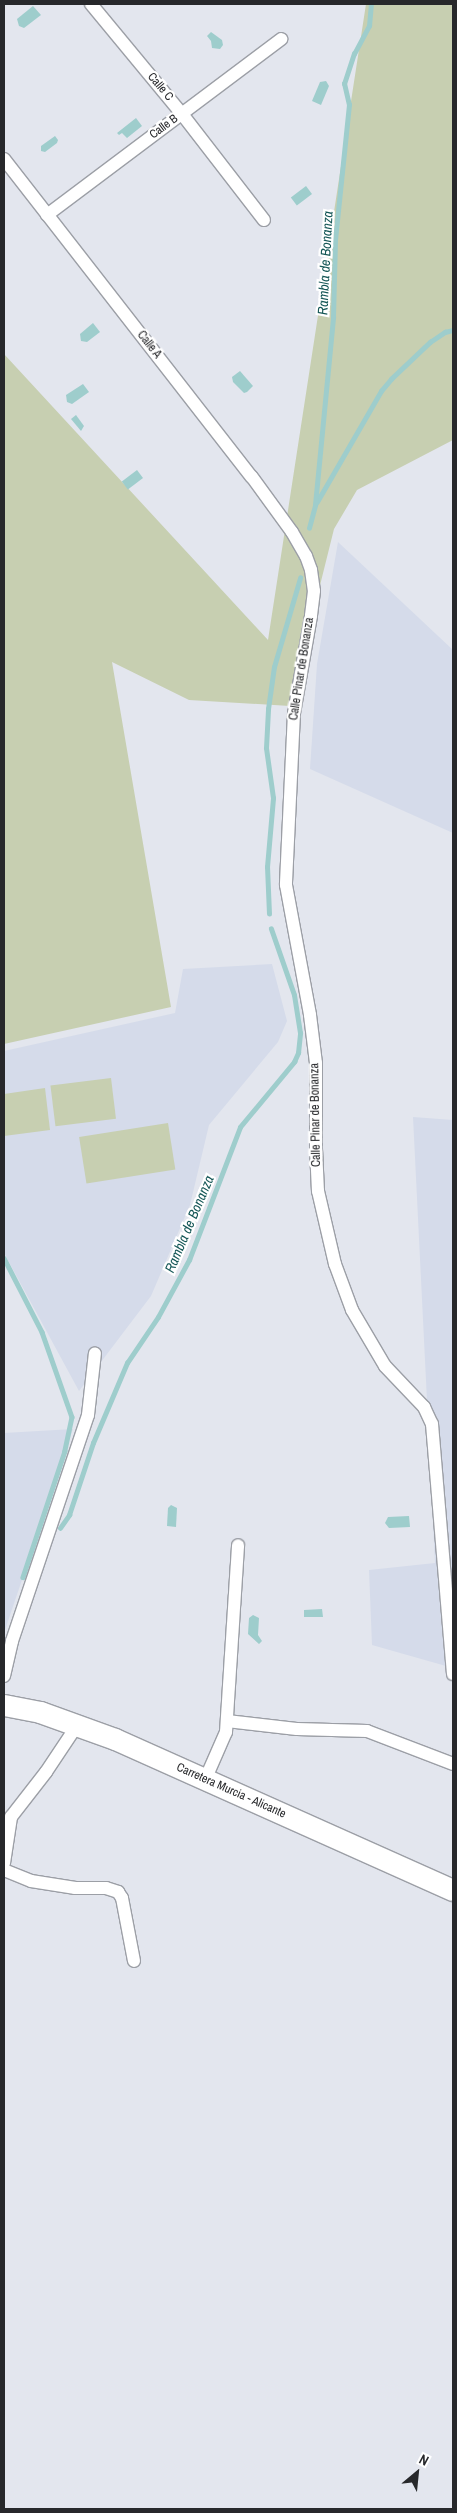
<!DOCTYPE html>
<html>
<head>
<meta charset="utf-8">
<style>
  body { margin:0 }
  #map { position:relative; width:457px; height:2513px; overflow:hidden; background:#e3e6ee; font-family:"Archivo Narrow",sans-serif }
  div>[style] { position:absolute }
  .built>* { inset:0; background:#d5dbea }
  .green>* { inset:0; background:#c7cfb1; transform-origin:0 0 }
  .water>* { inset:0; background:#9ecdcc; transform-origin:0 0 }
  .stream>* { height:4.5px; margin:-2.25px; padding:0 2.25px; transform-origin:2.25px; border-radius:2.25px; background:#9ecdcc }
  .roads { filter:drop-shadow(1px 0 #9c9fa6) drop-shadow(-1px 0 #9c9fa6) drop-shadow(0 1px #9c9fa6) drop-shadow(0 -1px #9c9fa6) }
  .minor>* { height:12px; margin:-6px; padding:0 6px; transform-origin:6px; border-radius:6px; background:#fff }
  .trunk>* { height:21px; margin:-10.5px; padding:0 10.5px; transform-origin:10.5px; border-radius:10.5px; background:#fff }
  span { translate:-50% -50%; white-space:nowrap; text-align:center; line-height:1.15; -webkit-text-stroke:4.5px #fff; paint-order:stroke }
  .street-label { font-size:12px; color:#27282b }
  .water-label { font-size:14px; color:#155757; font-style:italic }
  .frame { position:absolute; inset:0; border:5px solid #27282b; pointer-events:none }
  .north { position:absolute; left:392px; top:2448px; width:50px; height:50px; -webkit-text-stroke:4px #fff; paint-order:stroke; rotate:28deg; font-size:14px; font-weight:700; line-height:20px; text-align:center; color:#27282b }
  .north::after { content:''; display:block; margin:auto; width:18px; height:22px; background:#27282b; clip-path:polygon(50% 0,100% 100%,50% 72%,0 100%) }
</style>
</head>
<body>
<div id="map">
  <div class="built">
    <i style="clip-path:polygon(338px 542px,453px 650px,453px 833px,310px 769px,317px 664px)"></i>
    <i style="clip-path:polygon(272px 964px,287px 1021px,278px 1042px,209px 1125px,190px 1205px,151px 1296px,79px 1391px,4px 1253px,4px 1051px,175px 1013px,183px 969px)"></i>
    <i style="clip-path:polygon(413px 1117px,453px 1120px,453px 1668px,372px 1645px,369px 1570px,435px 1563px)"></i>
    <i style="clip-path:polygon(73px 1429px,4px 1633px,4px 1433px)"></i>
  </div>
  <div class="green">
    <i style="clip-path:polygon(366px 4px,453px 4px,453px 440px,357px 490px,334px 529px,290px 706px,189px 700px,112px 662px,171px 1007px,4px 1044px,4px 354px,268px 640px)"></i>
    <i style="left:111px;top:1078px;width:41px;height:61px;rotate:83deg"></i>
    <i style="clip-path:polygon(45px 1088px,50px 1130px,4px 1136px,4px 1094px)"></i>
    <i style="left:168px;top:1123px;width:47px;height:90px;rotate:81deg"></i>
  </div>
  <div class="water">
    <i style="clip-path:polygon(33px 6px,41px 15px,24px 28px,19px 26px,17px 19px)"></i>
    <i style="clip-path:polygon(211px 32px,222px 40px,223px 45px,220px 49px,212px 48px,211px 41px,207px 36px)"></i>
    <i style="clip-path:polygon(326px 81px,329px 86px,321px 105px,312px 101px,320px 82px)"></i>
    <i style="clip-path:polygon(136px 118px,142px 126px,127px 138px,122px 133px,119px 135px,117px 133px)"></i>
    <i style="clip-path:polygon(55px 136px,58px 140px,57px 143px,45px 152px,41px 151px,41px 146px)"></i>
    <i style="left:306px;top:186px;width:10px;height:19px;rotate:53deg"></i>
    <i style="clip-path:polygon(93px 323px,100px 332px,87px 342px,81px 341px,80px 334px)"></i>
    <i style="clip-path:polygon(240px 371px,253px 386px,247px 392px,244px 393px,233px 382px,232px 377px)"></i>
    <i style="clip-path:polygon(83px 384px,89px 392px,72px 404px,67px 402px,66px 395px)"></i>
    <i style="clip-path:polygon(76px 415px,84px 426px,81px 431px,71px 419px)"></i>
    <i style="left:137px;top:470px;width:10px;height:19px;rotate:53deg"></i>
    <i style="clip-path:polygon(171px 1505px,177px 1508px,176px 1527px,167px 1526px,168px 1508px)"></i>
    <i style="clip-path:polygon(409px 1516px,410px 1527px,389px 1528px,385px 1523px,388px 1517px)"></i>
    <i style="clip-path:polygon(322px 1609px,323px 1617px,304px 1617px,304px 1610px)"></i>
    <i style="clip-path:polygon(253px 1615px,259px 1618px,258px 1635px,262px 1641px,259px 1644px,248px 1634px,249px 1618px)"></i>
  </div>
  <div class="stream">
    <i style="left:317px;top:502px;width:128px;rotate:-60deg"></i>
    <i style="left:381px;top:391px;width:16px;rotate:-50deg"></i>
    <i style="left:391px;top:379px;width:54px;rotate:-43.5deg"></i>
    <i style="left:430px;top:342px;width:18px;rotate:-34deg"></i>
    <i style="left:445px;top:332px;width:8px;rotate:-14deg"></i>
    <i style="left:309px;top:528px;width:24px;rotate:-75deg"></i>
    <i style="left:315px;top:505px;width:189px;rotate:-84.5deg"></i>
    <i style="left:333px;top:317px;width:77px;rotate:-88.5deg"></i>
    <i style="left:335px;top:240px;width:136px;rotate:-84.1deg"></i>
    <i style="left:349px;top:105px;width:22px;rotate:-103deg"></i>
    <i style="left:344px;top:84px;width:32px;rotate:-72deg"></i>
    <i style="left:354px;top:54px;width:32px;rotate:-62deg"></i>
    <i style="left:369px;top:26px;width:22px;rotate:-85deg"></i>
    <i style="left:269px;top:914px;width:47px;rotate:-92.4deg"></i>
    <i style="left:267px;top:867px;width:69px;rotate:-85deg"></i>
    <i style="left:273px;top:798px;width:50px;rotate:-98deg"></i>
    <i style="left:266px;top:748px;width:39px;rotate:-87deg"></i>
    <i style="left:268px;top:709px;width:42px;rotate:-81.9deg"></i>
    <i style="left:274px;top:667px;width:93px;rotate:-73.7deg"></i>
    <i style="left:4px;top:1258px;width:83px;rotate:62.8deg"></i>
    <i style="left:42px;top:1332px;width:90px;rotate:70.6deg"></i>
    <i style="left:72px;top:1417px;width:35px;rotate:102deg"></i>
    <i style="left:65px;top:1451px;width:133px;rotate:108.4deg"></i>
    <i style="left:60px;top:1528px;width:16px;rotate:-55deg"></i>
    <i style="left:69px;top:1515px;width:76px;rotate:-71.6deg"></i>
    <i style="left:93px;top:1443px;width:87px;rotate:-67deg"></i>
    <i style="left:127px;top:1363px;width:55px;rotate:-56deg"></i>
    <i style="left:158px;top:1317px;width:65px;rotate:-61.5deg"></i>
    <i style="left:189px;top:1260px;width:142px;rotate:-69deg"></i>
    <i style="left:240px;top:1127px;width:85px;rotate:-50.3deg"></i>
    <i style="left:294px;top:1062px;width:10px;rotate:-66deg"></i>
    <i style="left:298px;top:1053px;width:20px;rotate:-84deg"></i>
    <i style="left:300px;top:1033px;width:38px;rotate:-99deg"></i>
    <i style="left:294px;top:995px;width:70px;rotate:-109.2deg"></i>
  </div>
  <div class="roads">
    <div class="minor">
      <i style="left:91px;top:4px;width:143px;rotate:50.4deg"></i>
      <i style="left:182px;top:114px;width:134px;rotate:52.3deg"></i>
      <i style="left:4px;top:159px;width:403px;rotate:52.1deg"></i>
      <i style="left:252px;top:477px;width:68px;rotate:54deg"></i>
      <i style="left:292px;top:532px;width:28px;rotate:60deg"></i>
      <i style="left:306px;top:556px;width:15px;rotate:70deg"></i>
      <i style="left:311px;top:570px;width:21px;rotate:82deg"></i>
      <i style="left:314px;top:591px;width:25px;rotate:97deg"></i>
      <i style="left:311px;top:616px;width:98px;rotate:99.9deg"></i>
      <i style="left:294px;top:713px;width:172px;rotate:92.7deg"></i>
      <i style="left:286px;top:885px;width:132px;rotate:79.5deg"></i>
      <i style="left:310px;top:1015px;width:48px;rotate:82.9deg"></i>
      <i style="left:316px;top:1063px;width:86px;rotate:90deg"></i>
      <i style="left:316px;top:1149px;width:42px;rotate:87.3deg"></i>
      <i style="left:318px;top:1191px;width:75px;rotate:76.9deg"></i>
      <i style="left:335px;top:1264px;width:49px;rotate:69.7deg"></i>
      <i style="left:352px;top:1310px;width:65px;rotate:59.5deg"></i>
      <i style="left:385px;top:1366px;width:57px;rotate:46.4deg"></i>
      <i style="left:424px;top:1407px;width:19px;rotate:65deg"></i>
      <i style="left:432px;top:1424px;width:251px;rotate:85.2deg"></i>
      <i style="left:47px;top:215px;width:293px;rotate:-36.9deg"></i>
      <i style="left:4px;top:1676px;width:36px;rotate:-77deg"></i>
      <i style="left:12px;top:1641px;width:238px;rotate:-71.4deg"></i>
      <i style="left:88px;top:1415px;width:62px;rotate:-83.6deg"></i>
      <i style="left:227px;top:1721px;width:70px;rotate:6.5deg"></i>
      <i style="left:297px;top:1729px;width:70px;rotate:1.6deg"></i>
      <i style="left:367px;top:1731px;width:92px;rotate:21deg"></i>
      <i style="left:205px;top:1780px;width:52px;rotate:-66.4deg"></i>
      <i style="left:226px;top:1732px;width:187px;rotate:-86.3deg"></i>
      <i style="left:4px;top:1863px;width:47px;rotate:-81.3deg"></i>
      <i style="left:11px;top:1817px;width:57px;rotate:-52.1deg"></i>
      <i style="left:46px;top:1772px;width:58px;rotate:-56.3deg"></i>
      <i style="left:4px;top:1870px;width:29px;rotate:22deg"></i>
      <i style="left:31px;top:1881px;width:45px;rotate:9deg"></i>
      <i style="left:75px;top:1888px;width:31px"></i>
      <i style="left:106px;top:1888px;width:13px;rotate:18deg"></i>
      <i style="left:118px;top:1892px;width:7px;rotate:56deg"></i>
      <i style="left:122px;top:1898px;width:64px;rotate:79.2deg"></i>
    </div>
    <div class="trunk">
      <i style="left:4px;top:1705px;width:37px;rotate:11deg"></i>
      <i style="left:40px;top:1712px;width:80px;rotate:19.8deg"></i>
      <i style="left:115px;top:1739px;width:370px;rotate:24.1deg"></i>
    </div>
  </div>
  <div class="street-label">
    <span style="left:160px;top:87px;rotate:50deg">Calle C</span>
    <span style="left:164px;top:127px;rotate:-37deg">Calle B</span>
    <span style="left:149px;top:345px;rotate:52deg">Calle A</span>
    <span style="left:302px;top:669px;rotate:-81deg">Calle Pinar de Bonanza</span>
    <span style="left:316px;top:1115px;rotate:-91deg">Calle Pinar de Bonanza</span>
    <span style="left:231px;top:1791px;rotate:24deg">Carretera Murcia - Alicante</span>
  </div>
  <div class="water-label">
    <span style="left:325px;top:263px;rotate:-87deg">Rambla de Bonanza</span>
    <span style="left:189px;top:1224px;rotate:-67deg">Rambla de Bonanza</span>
  </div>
  <div class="frame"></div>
  <div class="north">N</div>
</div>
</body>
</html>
